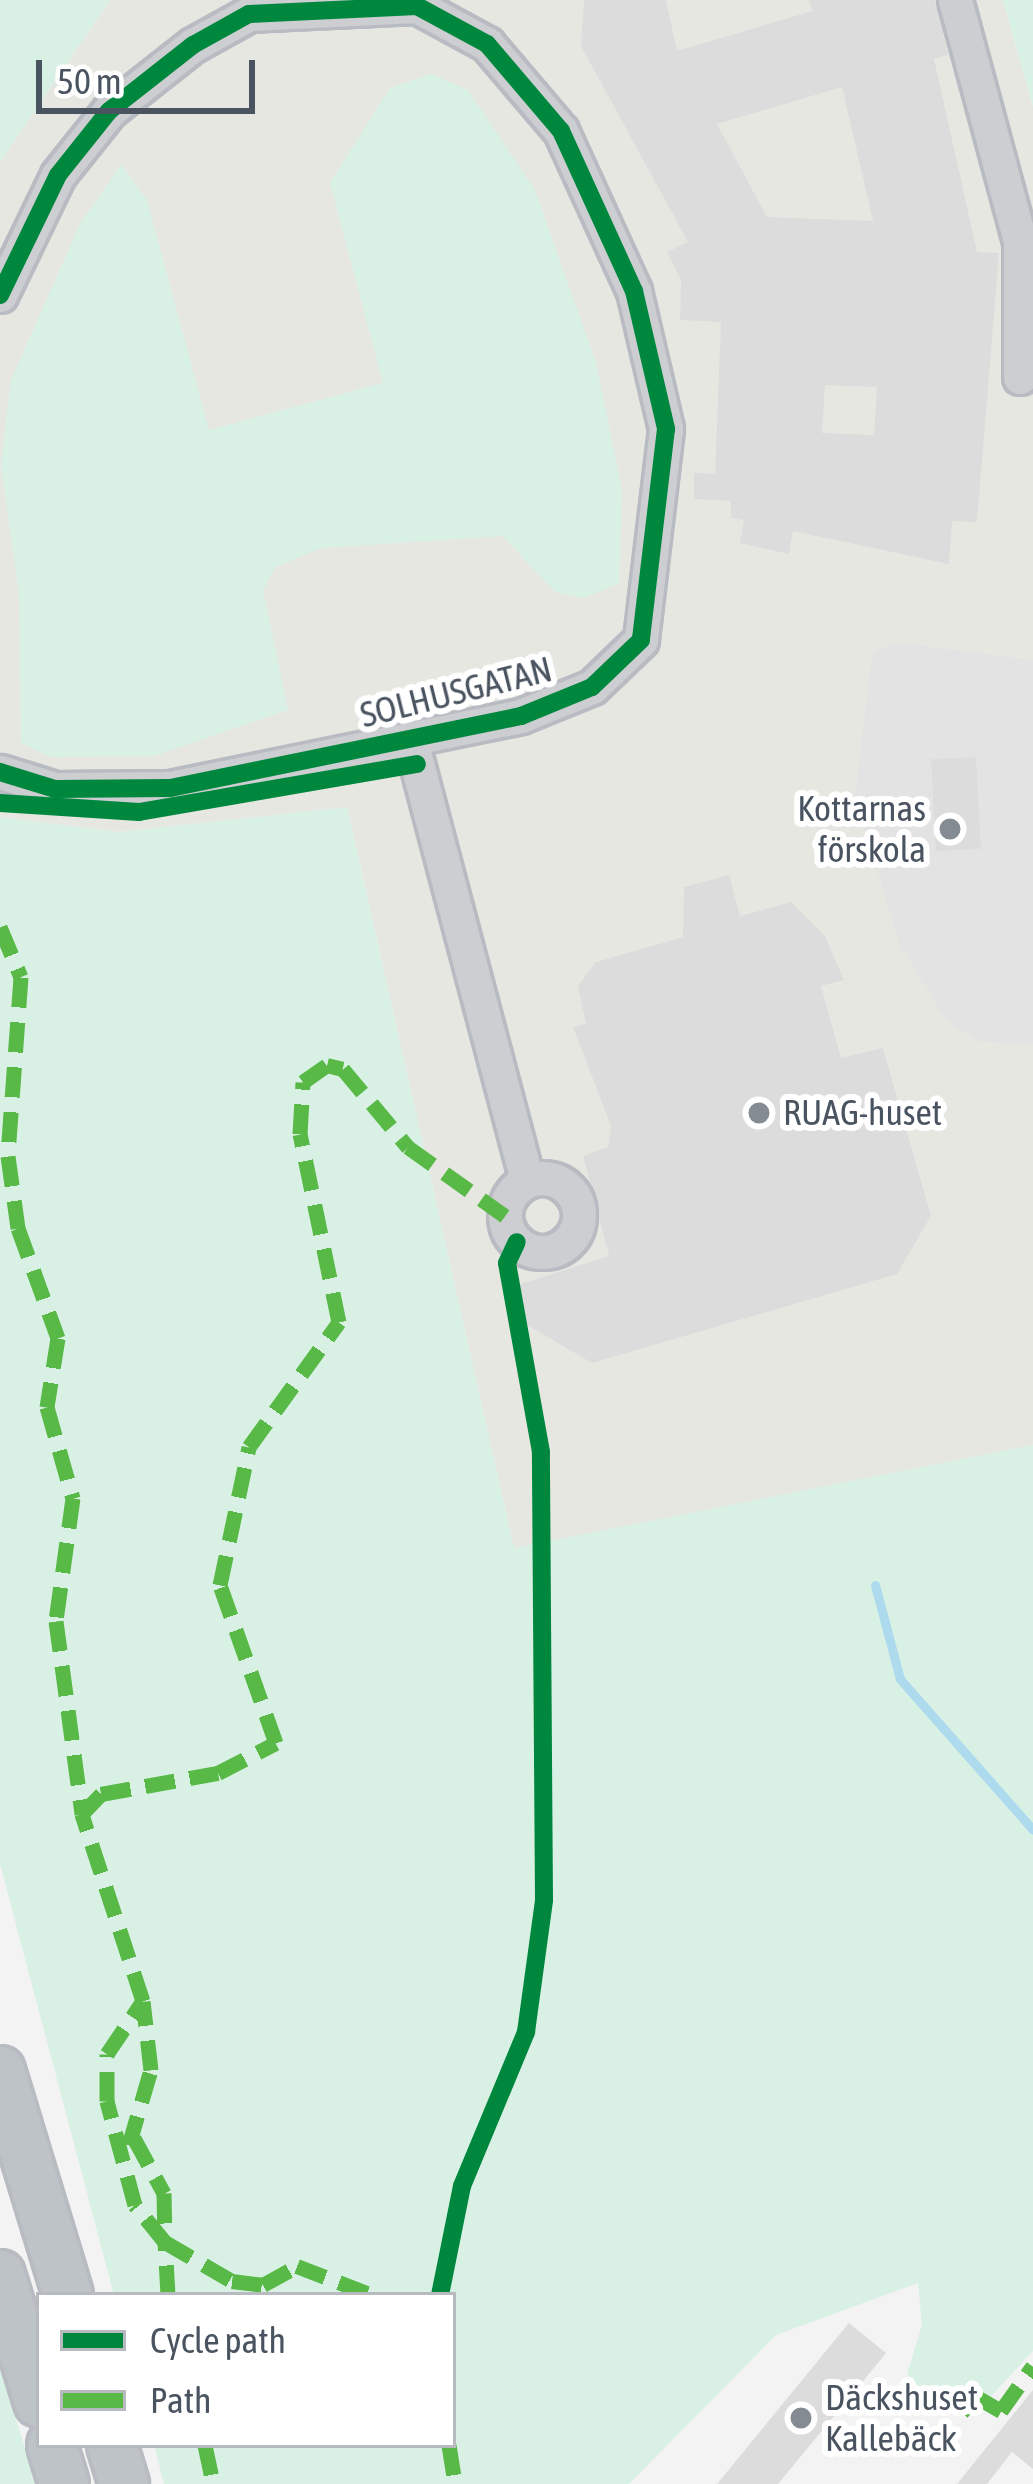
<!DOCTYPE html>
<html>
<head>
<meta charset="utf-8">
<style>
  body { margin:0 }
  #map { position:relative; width:1033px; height:2484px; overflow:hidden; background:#f3f3f3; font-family:"Asap Condensed",sans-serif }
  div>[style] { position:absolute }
  .commercial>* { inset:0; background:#e7e7e2 }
  .education>* { inset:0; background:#e4e3e4 }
  .green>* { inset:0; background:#d9f1e5 }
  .stream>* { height:9px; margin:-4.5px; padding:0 4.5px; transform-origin:4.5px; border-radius:4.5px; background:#aedaee }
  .building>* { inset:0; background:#dcdcdd; transform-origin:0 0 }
  .roads { filter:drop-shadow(3px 0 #b8bbc2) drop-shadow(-3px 0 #b8bbc2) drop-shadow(0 3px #b8bbc2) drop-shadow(0 -3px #b8bbc2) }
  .minor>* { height:33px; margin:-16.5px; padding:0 16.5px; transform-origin:16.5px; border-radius:16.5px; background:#cdced1 }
  .minor>.ring { margin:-16.5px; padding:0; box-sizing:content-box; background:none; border:33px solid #cdced1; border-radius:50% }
  .highway>* { height:48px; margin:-24px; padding:0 24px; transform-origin:24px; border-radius:24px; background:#bec3c8 }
  .quiet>* { height:15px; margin-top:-7.5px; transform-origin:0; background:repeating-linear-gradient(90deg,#58b947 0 30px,transparent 0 45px) }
  .cycleway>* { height:18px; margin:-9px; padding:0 9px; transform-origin:9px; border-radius:9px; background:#00873e }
  .dots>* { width:33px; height:33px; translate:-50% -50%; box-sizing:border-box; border:6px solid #fff; border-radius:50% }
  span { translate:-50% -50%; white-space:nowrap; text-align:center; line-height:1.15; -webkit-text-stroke:12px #fff; paint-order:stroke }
  .street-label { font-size:36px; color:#4a5360 }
  .poi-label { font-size:36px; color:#4a5360 }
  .right { translate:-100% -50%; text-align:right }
  .left { translate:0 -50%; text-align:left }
  .legend { position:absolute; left:36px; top:2292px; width:420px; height:156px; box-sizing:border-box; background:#fff; border:3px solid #b7babf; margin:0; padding:15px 21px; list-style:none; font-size:36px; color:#4a5360 }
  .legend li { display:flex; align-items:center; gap:24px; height:60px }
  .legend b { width:60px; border:3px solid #b7babf }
  .scale { position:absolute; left:36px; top:60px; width:219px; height:54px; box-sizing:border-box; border:6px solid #4a5360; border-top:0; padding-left:15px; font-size:36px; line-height:42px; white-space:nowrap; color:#4a5360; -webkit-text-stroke:9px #fff; paint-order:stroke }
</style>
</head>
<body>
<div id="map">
  <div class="commercial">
    <i style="clip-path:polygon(110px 0,1003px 0,1033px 106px,1033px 1445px,514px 1549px,347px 807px,119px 832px,0 817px,0 162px)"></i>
  </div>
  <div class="education">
    <i style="clip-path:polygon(893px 642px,1033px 660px,1033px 1045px,976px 1041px,945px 1018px,899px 943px,855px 796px,872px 657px)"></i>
  </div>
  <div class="green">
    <i style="clip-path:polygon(0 0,110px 0,0 162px)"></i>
    <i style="clip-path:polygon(1003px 0,1033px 0,1033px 106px)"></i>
    <i style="clip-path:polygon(431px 74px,468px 90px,535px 190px,596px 363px,622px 490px,619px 584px,583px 598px,555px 592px,503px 536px,321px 548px,276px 567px,263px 590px,288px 710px,154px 756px,51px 757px,21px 743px,19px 594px,1px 466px,11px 380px,80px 224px,121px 165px,147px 200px,209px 430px,383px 383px,330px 183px,390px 88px)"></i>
    <i style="clip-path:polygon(347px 807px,514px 1548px,1033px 1445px,1033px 2351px,984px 2404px,932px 2401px,907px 2374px,922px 2325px,918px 2283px,776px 2335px,629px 2484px,164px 2484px,154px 2445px,453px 2445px,453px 2295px,114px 2295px,0 1864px,0 817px,119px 832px)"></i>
    <i style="clip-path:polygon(0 2369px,6px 2387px,36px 2484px,0 2484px)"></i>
  </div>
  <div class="stream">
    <i style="left:875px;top:1585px;width:97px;rotate:75.1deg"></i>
    <i style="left:900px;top:1679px;width:201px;rotate:48.6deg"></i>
  </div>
  <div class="building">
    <i style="clip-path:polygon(evenodd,584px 0,666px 0,677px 51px,812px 11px,809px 0,935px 0,948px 55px,934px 59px,977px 252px,999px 253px,977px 522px,952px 521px,949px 564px,793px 531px,789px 554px,740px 543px,744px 520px,731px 518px,731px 501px,694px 499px,694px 473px,715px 474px,721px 322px,680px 320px,681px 280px,667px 252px,688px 242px,581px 46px,584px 0,842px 87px,873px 221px,767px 217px,717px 124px,842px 87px,584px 0,825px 385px,877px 387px,874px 435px,822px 433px,825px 385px)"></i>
    <i style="left:976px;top:757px;width:92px;height:45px;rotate:87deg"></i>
    <i style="clip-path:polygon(729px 875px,740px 916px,791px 902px,825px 936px,844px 980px,821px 986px,841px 1058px,883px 1048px,931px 1216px,897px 1274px,592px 1363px,520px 1321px,515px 1286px,609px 1256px,583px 1156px,608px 1147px,611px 1126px,573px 1027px,586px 1024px,578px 986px,596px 962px,683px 937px,684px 887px)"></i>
    <i style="clip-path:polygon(849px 2323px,886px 2353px,778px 2484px,717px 2484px)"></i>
    <i style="clip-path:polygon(1033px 2390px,1033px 2469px,1012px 2452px,987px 2484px,957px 2484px)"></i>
  </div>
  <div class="roads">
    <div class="minor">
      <i style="left:955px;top:0;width:250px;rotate:74.9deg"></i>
      <i style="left:1020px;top:241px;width:136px;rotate:90deg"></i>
      <i style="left:0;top:295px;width:133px;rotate:-64.2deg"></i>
      <i style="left:58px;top:175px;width:82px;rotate:-51.4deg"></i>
      <i style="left:109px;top:111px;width:107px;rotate:-38.2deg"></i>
      <i style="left:193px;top:45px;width:64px;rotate:-29deg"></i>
      <i style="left:249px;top:14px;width:168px;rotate:-2.7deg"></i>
      <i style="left:417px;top:6px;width:80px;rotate:28.5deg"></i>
      <i style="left:487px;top:44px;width:114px;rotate:49.6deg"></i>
      <i style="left:561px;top:131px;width:176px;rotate:65.5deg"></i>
      <i style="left:634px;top:291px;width:142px;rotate:76.9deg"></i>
      <i style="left:666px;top:429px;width:212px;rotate:96.8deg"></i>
      <i style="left:641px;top:640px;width:68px;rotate:136.2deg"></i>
      <i style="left:592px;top:687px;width:77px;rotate:157.8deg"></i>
      <i style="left:521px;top:716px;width:358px;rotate:168.4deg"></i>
      <i style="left:170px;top:788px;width:115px;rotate:179.5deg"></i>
      <i style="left:55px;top:789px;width:58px;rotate:-162.8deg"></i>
      <i style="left:411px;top:741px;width:455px;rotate:75.2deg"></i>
      <i class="ring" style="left:505px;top:1178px;width:41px;height:41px"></i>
    </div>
    <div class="highway">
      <i style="left:0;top:2071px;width:234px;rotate:73.1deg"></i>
      <i style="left:0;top:2275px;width:133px;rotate:72.9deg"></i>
      <i style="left:52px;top:2445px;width:41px;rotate:72.9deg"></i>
      <i style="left:112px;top:2445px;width:41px;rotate:72.9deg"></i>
    </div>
  </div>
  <div class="quiet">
    <i style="left:0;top:927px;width:54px;rotate:67.2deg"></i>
    <i style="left:21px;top:977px;width:179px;rotate:94.2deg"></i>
    <i style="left:8px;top:1156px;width:73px;rotate:82.1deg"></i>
    <i style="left:18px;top:1228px;width:117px;rotate:70deg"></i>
    <i style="left:58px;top:1338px;width:70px;rotate:99.1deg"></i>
    <i style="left:47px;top:1407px;width:95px;rotate:74.1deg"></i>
    <i style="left:73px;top:1498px;width:124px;rotate:97.9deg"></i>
    <i style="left:56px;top:1621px;width:195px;rotate:82.3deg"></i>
    <i style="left:134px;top:2138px;width:63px;rotate:61.4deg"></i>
    <i style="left:164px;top:2193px;width:49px;rotate:88.8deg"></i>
    <i style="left:165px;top:2242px;width:78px;rotate:30.2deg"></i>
    <i style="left:232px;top:2281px;width:31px;rotate:7deg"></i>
    <i style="left:263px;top:2285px;width:39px;rotate:-29deg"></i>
    <i style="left:297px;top:2266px;width:80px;rotate:21.1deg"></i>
    <i style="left:129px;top:2145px;width:78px;rotate:-73.7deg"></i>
    <i style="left:151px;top:2070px;width:69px;rotate:-96.6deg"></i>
    <i style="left:168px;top:2295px;width:53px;rotate:-93.2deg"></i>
    <i style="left:165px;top:2242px;width:48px;rotate:-129deg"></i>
    <i style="left:135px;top:2205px;width:108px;rotate:-105.1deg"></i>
    <i style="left:107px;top:2101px;width:47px;rotate:-90deg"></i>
    <i style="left:107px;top:2054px;width:64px;rotate:-55.8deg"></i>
    <i style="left:143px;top:2001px;width:197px;rotate:-108.1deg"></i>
    <i style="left:82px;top:1814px;width:28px;rotate:-46deg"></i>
    <i style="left:101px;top:1794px;width:119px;rotate:-10.2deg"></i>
    <i style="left:218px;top:1773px;width:65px;rotate:-27.3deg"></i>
    <i style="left:276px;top:1743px;width:168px;rotate:-109.5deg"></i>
    <i style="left:220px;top:1585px;width:141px;rotate:-78.1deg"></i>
    <i style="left:249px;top:1447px;width:154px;rotate:-54.2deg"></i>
    <i style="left:339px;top:1322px;width:192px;rotate:-101.7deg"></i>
    <i style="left:300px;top:1134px;width:52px;rotate:-86.7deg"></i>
    <i style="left:303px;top:1082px;width:29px;rotate:-35deg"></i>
    <i style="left:327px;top:1065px;width:16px;rotate:14deg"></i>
    <i style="left:343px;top:1069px;width:102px;rotate:50.2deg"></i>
    <i style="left:408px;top:1147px;width:119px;rotate:35.4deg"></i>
    <i style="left:962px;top:2412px;width:21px;rotate:-45deg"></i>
    <i style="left:977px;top:2397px;width:28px;rotate:30deg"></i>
    <i style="left:1001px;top:2411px;width:55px;rotate:-54.6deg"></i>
    <i style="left:205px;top:2445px;width:40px;rotate:78deg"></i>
    <i style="left:449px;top:2445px;width:39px;rotate:81deg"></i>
  </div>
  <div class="cycleway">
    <i style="left:0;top:295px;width:133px;rotate:-64.2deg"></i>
    <i style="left:58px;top:175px;width:82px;rotate:-51.4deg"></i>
    <i style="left:109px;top:111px;width:107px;rotate:-38.2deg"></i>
    <i style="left:193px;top:45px;width:64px;rotate:-29deg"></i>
    <i style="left:249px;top:14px;width:168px;rotate:-2.7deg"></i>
    <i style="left:417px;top:6px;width:80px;rotate:28.5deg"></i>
    <i style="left:487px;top:44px;width:114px;rotate:49.6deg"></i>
    <i style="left:561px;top:131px;width:176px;rotate:65.5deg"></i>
    <i style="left:634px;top:291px;width:142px;rotate:76.9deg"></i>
    <i style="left:666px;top:429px;width:212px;rotate:96.8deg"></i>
    <i style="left:641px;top:640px;width:68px;rotate:136.2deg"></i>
    <i style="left:592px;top:687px;width:77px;rotate:157.8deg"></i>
    <i style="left:521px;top:716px;width:358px;rotate:168.4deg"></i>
    <i style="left:170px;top:788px;width:115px;rotate:179.5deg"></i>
    <i style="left:55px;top:789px;width:58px;rotate:-162.8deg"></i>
    <i style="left:0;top:803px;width:139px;rotate:3.7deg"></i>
    <i style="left:139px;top:812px;width:282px;rotate:-9.8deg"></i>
    <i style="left:440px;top:2295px;width:111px;rotate:-78.6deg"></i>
    <i style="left:462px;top:2186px;width:167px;rotate:-67.4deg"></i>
    <i style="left:526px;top:2032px;width:133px;rotate:-82.2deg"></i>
    <i style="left:544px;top:1900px;width:448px;rotate:-90.4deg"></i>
    <i style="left:541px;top:1452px;width:192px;rotate:-100.2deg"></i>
    <i style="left:507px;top:1263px;width:23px;rotate:-65deg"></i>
  </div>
  <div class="dots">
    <i style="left:950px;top:829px;background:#858b93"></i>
    <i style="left:759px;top:1113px;background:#858b93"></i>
    <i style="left:801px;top:2418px;background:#858b93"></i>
  </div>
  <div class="street-label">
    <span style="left:456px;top:692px;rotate:-14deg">SOLHUSGATAN</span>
  </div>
  <div class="poi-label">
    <span class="right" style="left:926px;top:829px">Kottarnas<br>förskola</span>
    <span class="left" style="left:783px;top:1113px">RUAG-huset</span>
    <span class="left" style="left:825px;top:2418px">Däckshuset<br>Kallebäck</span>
  </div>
  <ul class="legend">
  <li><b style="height:15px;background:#00873e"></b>Cycle path</li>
  <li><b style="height:15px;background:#58b947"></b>Path</li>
  </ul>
  <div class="scale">50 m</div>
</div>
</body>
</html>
